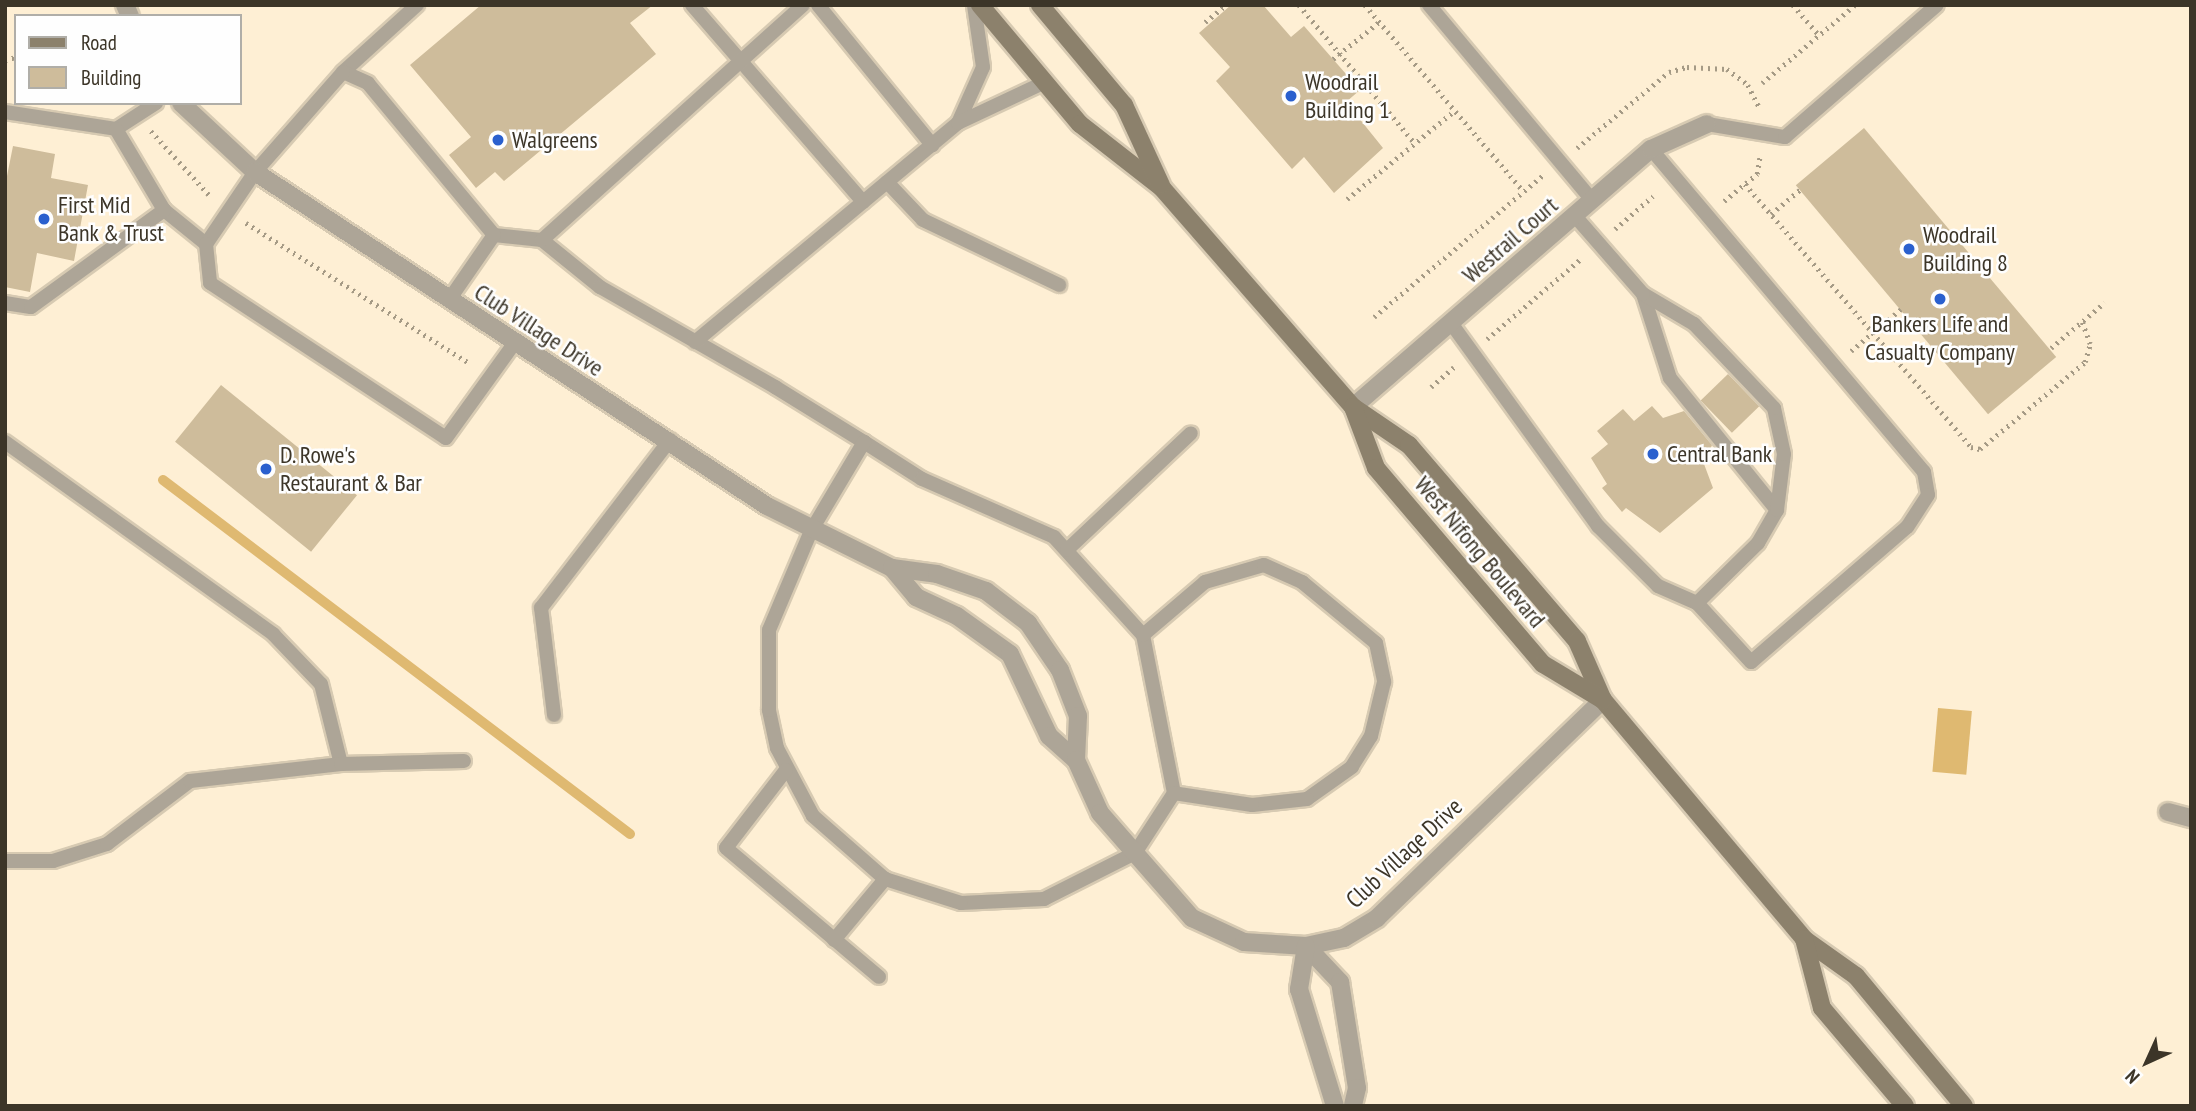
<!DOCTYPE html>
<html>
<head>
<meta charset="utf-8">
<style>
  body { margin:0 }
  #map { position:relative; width:2196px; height:1111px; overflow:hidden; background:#feefd4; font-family:"PT Sans Narrow",sans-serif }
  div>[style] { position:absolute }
  .water>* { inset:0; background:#dfb971; transform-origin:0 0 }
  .stream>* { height:10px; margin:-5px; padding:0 5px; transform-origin:5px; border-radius:5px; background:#dfb971 }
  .building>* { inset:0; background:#cebc9b; transform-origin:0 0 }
  .path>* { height:4.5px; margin-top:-2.25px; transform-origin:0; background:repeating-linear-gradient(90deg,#a59a85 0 2px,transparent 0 7px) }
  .roads { filter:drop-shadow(2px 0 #d7cab2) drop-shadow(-2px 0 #d7cab2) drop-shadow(0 2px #d7cab2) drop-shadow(0 -2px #d7cab2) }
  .lane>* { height:14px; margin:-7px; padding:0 7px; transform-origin:7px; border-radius:7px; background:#ada597 }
  .street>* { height:18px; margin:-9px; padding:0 9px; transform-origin:9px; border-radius:9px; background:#ada597 }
  .secondary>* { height:18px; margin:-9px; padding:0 9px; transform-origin:9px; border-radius:9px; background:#8c816c }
  .dots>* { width:19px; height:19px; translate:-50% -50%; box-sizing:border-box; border:4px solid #fefefe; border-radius:50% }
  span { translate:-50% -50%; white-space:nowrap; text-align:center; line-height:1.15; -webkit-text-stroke:5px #fefefe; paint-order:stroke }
  .poi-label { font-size:24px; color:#3c3528 }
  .left { translate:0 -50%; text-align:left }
  .street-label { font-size:24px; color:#3c3528 }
  .frame { position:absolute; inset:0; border:7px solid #3c3528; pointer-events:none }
  .legend { position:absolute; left:14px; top:14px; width:228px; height:91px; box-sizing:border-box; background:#fefefe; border:2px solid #b0aea8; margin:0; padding:9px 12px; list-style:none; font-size:21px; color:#3c3528 }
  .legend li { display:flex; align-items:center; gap:14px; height:35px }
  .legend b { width:35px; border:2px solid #b0aea8 }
  .north { position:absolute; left:2112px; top:1027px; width:70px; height:70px; -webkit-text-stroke:5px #fefefe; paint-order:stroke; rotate:225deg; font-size:19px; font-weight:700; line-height:28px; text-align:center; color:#3c3528 }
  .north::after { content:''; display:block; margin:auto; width:24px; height:32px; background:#3c3528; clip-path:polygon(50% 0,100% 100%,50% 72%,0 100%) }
</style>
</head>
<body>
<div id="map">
  <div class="water">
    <i style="left:1938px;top:708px;width:34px;height:64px;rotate:5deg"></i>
  </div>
  <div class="stream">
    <i style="left:163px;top:480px;width:586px;rotate:37.16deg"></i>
  </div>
  <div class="building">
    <i style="clip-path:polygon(481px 5px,653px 5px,630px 23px,656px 54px,504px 181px,495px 172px,476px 188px,449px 155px,471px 137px,410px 65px)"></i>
    <i style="clip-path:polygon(1231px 5px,1263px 5px,1291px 37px,1304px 26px,1360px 90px,1346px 102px,1383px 148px,1334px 193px,1304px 157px,1292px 169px,1216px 81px,1230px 67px,1199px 33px)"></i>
    <i style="left:1864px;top:128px;width:299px;height:89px;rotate:50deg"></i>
    <i style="clip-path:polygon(13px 146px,55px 154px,51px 178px,88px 185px,74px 261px,37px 253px,30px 292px,5px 287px,5px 186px)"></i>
    <i style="left:1728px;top:374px;width:45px;height:38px;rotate:46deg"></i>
    <i style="left:221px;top:385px;width:175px;height:73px;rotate:39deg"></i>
    <i style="clip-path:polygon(1652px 406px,1663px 418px,1684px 411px,1712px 445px,1704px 464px,1713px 488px,1660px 533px,1626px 508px,1622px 512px,1602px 488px,1607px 484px,1591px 458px,1608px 444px,1597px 431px,1623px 409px,1634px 421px)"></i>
  </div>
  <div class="path">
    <i style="left:1299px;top:5px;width:180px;rotate:50deg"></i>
    <i style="left:1365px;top:5px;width:245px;rotate:49.6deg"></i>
    <i style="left:1793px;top:5px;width:40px;rotate:49deg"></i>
    <i style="left:1205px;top:22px;width:27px;rotate:-39deg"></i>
    <i style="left:1333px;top:59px;width:59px;rotate:-38.8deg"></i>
    <i style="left:5px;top:60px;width:11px;rotate:-15deg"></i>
    <i style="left:1762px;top:83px;width:121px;rotate:-40deg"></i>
    <i style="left:151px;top:131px;width:89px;rotate:47.7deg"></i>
    <i style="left:1577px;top:148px;width:119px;rotate:-39.6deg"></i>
    <i style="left:1669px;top:72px;width:19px;rotate:-16deg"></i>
    <i style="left:1687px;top:67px;width:40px;rotate:2.9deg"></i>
    <i style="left:1727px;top:69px;width:26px;rotate:37deg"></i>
    <i style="left:1748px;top:85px;width:27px;rotate:63deg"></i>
    <i style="left:1745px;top:184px;width:347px;rotate:49.3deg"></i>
    <i style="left:1971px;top:447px;width:9px;rotate:13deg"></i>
    <i style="left:1980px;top:449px;width:136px;rotate:-39.6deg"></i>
    <i style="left:2085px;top:362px;width:19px;rotate:-74deg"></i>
    <i style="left:2090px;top:344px;width:23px;rotate:-110deg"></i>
    <i style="left:1347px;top:199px;width:139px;rotate:-39.4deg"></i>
    <i style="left:1724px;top:201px;width:43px;rotate:-39.3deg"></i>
    <i style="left:1757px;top:174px;width:18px;rotate:-81deg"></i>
    <i style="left:1771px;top:214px;width:38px;rotate:-40deg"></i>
    <i style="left:246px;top:223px;width:262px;rotate:32.1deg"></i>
    <i style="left:1615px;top:229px;width:50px;rotate:-41deg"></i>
    <i style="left:1374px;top:317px;width:221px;rotate:-40deg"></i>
    <i style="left:1487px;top:339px;width:125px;rotate:-40.5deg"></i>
    <i style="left:2051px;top:348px;width:70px;rotate:-40.3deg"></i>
    <i style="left:1851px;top:351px;width:65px;rotate:-40deg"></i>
    <i style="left:1431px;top:387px;width:30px;rotate:-41deg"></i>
  </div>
  <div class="roads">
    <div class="lane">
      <i style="left:692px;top:5px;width:261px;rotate:49deg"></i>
      <i style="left:818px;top:5px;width:181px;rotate:50.8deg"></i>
      <i style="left:1429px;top:5px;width:253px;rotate:50.1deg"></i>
      <i style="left:343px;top:72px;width:100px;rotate:-42.2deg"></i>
      <i style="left:5px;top:112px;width:112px;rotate:8.7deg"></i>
      <i style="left:116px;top:129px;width:48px;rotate:-33deg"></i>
      <i style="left:958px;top:123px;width:61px;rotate:-65.9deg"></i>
      <i style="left:983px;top:67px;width:63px;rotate:-98.3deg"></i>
      <i style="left:1707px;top:124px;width:79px;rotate:9.5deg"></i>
      <i style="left:1785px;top:137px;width:201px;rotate:-41deg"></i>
      <i style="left:1651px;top:149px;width:423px;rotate:49.8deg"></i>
      <i style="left:1924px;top:472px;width:23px;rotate:80deg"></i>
      <i style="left:1928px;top:495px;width:38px;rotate:123deg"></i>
      <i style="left:1907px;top:527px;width:206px;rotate:139.1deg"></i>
      <i style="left:1751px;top:662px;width:80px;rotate:-132.5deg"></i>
      <i style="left:887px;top:182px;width:52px;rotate:46.5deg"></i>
      <i style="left:923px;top:220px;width:151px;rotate:25.5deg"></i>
      <i style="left:164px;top:210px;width:54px;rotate:39deg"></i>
      <i style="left:494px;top:235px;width:48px;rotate:5.9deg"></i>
      <i style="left:542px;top:240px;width:75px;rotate:39deg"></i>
      <i style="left:600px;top:287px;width:202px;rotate:29.7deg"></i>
      <i style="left:775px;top:387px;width:105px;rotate:31.7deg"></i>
      <i style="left:864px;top:442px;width:69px;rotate:32.5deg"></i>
      <i style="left:922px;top:479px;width:144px;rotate:23.7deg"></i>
      <i style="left:1054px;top:537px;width:132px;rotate:47.8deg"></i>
      <i style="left:1143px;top:635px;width:161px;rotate:78.9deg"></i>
      <i style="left:1174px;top:793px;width:72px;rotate:123deg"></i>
      <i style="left:1135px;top:853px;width:102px;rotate:153.2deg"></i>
      <i style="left:1044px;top:899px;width:83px;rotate:177.2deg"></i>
      <i style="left:961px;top:903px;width:80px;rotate:-162.5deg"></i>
      <i style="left:885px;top:879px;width:96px;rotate:-138.8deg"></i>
      <i style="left:813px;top:816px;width:77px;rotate:-117.9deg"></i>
      <i style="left:777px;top:748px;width:39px;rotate:-102deg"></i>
      <i style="left:769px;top:710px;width:80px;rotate:-90deg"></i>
      <i style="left:769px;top:630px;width:108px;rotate:-67deg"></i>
      <i style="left:811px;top:531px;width:104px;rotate:-59.2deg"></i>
      <i style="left:542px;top:240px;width:351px;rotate:-42deg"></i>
      <i style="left:1643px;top:294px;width:88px;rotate:72.2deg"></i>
      <i style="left:1670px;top:378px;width:170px;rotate:51deg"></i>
      <i style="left:449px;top:300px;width:79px;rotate:-55.3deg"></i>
      <i style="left:494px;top:235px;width:197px;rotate:-129.7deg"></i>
      <i style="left:368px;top:83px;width:27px;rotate:-156deg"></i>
      <i style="left:343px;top:72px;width:133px;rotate:131.3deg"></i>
      <i style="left:255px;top:172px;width:87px;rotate:124.2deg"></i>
      <i style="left:206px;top:244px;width:39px;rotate:84deg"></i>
      <i style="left:210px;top:283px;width:282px;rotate:33.3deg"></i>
      <i style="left:446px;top:438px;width:115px;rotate:-54.2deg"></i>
      <i style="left:5px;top:303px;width:26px;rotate:9deg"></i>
      <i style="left:31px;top:307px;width:165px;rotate:-36.1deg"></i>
      <i style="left:164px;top:210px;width:94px;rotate:-120.7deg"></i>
      <i style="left:1451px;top:323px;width:251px;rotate:54.1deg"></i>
      <i style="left:1598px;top:526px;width:85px;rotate:45deg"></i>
      <i style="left:1658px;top:586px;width:43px;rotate:23.6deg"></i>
      <i style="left:1697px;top:603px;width:86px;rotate:-44.5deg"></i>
      <i style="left:1758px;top:543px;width:38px;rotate:-60deg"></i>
      <i style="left:1777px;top:510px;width:56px;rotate:-82.9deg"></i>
      <i style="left:1784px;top:454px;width:47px;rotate:-102.3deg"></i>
      <i style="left:1774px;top:408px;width:116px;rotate:-133.6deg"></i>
      <i style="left:1694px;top:324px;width:59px;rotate:-149.5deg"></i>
      <i style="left:1643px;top:294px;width:103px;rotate:-131.1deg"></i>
      <i style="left:695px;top:342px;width:342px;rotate:-39.8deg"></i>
      <i style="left:958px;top:123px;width:94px;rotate:-25.2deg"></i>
      <i style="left:5px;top:442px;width:330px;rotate:35.6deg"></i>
      <i style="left:273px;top:634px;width:69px;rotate:46.2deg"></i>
      <i style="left:321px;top:684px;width:82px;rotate:76deg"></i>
      <i style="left:1067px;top:550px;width:170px;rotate:-43.3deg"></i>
      <i style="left:1143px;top:635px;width:82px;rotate:-40.5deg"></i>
      <i style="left:1205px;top:582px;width:61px;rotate:-16.1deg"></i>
      <i style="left:1264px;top:565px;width:42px;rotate:24.1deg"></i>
      <i style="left:1302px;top:582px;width:96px;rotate:39.5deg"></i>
      <i style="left:1376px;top:643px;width:40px;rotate:78deg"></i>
      <i style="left:1384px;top:682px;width:56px;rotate:103.5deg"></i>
      <i style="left:1371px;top:736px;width:36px;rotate:122deg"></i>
      <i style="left:1352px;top:767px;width:55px;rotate:144.6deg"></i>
      <i style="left:1307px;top:799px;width:55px;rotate:173.8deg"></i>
      <i style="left:1252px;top:805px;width:79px;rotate:-171.3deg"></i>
      <i style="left:554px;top:715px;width:108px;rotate:-96.9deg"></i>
      <i style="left:541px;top:608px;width:212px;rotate:-52.5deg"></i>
      <i style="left:786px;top:770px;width:98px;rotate:127.6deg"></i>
      <i style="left:726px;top:848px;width:200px;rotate:40.1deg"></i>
      <i style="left:5px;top:861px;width:48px"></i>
      <i style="left:53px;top:861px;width:57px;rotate:-17.5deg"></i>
      <i style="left:107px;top:844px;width:104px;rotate:-37.2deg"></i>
      <i style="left:190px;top:781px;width:152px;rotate:-6.4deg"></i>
      <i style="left:341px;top:764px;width:123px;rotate:-1.4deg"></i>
      <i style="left:834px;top:940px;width:80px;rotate:-50.1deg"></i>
    </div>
    <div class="street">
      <i style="left:125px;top:5px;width:12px;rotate:66deg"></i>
      <i style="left:181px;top:103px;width:101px;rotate:43deg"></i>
      <i style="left:255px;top:172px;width:611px;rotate:33.12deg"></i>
      <i style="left:767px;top:506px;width:140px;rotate:26.4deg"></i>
      <i style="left:892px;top:568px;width:45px;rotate:7.6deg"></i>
      <i style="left:937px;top:574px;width:52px;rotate:19.1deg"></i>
      <i style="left:986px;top:591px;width:53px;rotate:37.3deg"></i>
      <i style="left:1028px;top:623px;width:57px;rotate:55.8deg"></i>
      <i style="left:1060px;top:670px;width:49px;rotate:68.6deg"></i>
      <i style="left:1078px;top:716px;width:44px;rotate:92.6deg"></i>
      <i style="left:1353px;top:407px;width:394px;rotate:-40.9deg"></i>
      <i style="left:1651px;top:149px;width:61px;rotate:-24.1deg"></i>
      <i style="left:892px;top:568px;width:38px;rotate:50deg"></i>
      <i style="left:916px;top:597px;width:45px;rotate:24.9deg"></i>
      <i style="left:957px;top:616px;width:65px;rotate:35.6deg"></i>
      <i style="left:1010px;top:654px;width:91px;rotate:64.6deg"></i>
      <i style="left:1049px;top:736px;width:36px;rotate:42deg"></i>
      <i style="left:1076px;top:760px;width:58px;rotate:65.6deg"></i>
      <i style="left:1100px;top:813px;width:140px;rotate:48.8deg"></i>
      <i style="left:1192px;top:918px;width:57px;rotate:24.8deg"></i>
      <i style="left:1244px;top:942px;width:62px;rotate:3.7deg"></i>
      <i style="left:1306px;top:946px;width:39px;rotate:-12deg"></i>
      <i style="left:1344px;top:938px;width:39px;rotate:-31deg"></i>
      <i style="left:1377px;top:918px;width:314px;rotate:-44deg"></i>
      <i style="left:2168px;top:812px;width:24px;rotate:15deg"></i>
      <i style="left:1306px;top:946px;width:50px;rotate:46.6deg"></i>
      <i style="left:1340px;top:982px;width:107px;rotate:80.9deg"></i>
      <i style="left:1357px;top:1088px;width:18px;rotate:103deg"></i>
      <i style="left:1306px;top:946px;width:44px;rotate:99.2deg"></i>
      <i style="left:1299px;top:989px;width:122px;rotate:72.9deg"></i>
    </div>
    <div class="secondary">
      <i style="left:980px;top:5px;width:155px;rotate:50deg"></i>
      <i style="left:1080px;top:124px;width:104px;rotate:38deg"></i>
      <i style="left:1162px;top:188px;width:291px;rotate:48.9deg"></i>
      <i style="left:1353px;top:407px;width:68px;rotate:34.2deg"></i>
      <i style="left:1409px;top:445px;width:258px;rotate:49.4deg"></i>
      <i style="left:1577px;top:641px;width:64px;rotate:66.2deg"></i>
      <i style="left:1603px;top:700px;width:312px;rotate:49.9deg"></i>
      <i style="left:1804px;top:939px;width:64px;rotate:35.4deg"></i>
      <i style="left:1856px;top:976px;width:169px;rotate:50.3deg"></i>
      <i style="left:1040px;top:5px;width:131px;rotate:50deg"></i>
      <i style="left:1124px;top:105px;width:88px;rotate:65.2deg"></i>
      <i style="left:1353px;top:407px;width:65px;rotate:69.3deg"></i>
      <i style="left:1376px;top:468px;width:257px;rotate:49.6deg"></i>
      <i style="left:1543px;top:664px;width:70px;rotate:31deg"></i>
      <i style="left:1804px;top:939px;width:71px;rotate:75.4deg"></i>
      <i style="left:1822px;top:1008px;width:128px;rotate:49.7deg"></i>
    </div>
  </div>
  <div class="dots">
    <i style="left:1291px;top:96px;background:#2a60ce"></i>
    <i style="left:498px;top:140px;background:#2a60ce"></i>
    <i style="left:44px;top:219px;background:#2a60ce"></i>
    <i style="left:1909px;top:249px;background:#2a60ce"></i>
    <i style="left:1940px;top:299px;background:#2a60ce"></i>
    <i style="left:1653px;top:454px;background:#2a60ce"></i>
    <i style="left:266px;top:469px;background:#2a60ce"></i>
  </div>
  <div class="poi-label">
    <span class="left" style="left:1305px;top:96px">Woodrail<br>Building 1</span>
    <span class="left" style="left:512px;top:140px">Walgreens</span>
    <span class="left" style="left:58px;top:219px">First Mid<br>Bank &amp; Trust</span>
    <span class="left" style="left:1923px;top:249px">Woodrail<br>Building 8</span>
    <span style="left:1940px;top:338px">Bankers Life and<br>Casualty Company</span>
    <span class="left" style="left:1667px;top:454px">Central Bank</span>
    <span class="left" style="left:280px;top:469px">D. Rowe's<br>Restaurant &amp; Bar</span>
  </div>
  <div class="street-label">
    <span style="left:1510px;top:240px;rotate:-41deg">Westrail Court</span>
    <span style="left:539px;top:330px;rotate:33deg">Club Village Drive</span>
    <span style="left:1480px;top:552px;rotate:50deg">West Nifong Boulevard</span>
    <span style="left:1404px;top:853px;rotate:-43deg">Club Village Drive</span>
  </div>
  <div class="frame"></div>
  <ul class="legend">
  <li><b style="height:9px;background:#8c816c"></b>Road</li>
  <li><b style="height:19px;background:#cebc9b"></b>Building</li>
  </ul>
  <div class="north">N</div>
</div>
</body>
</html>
